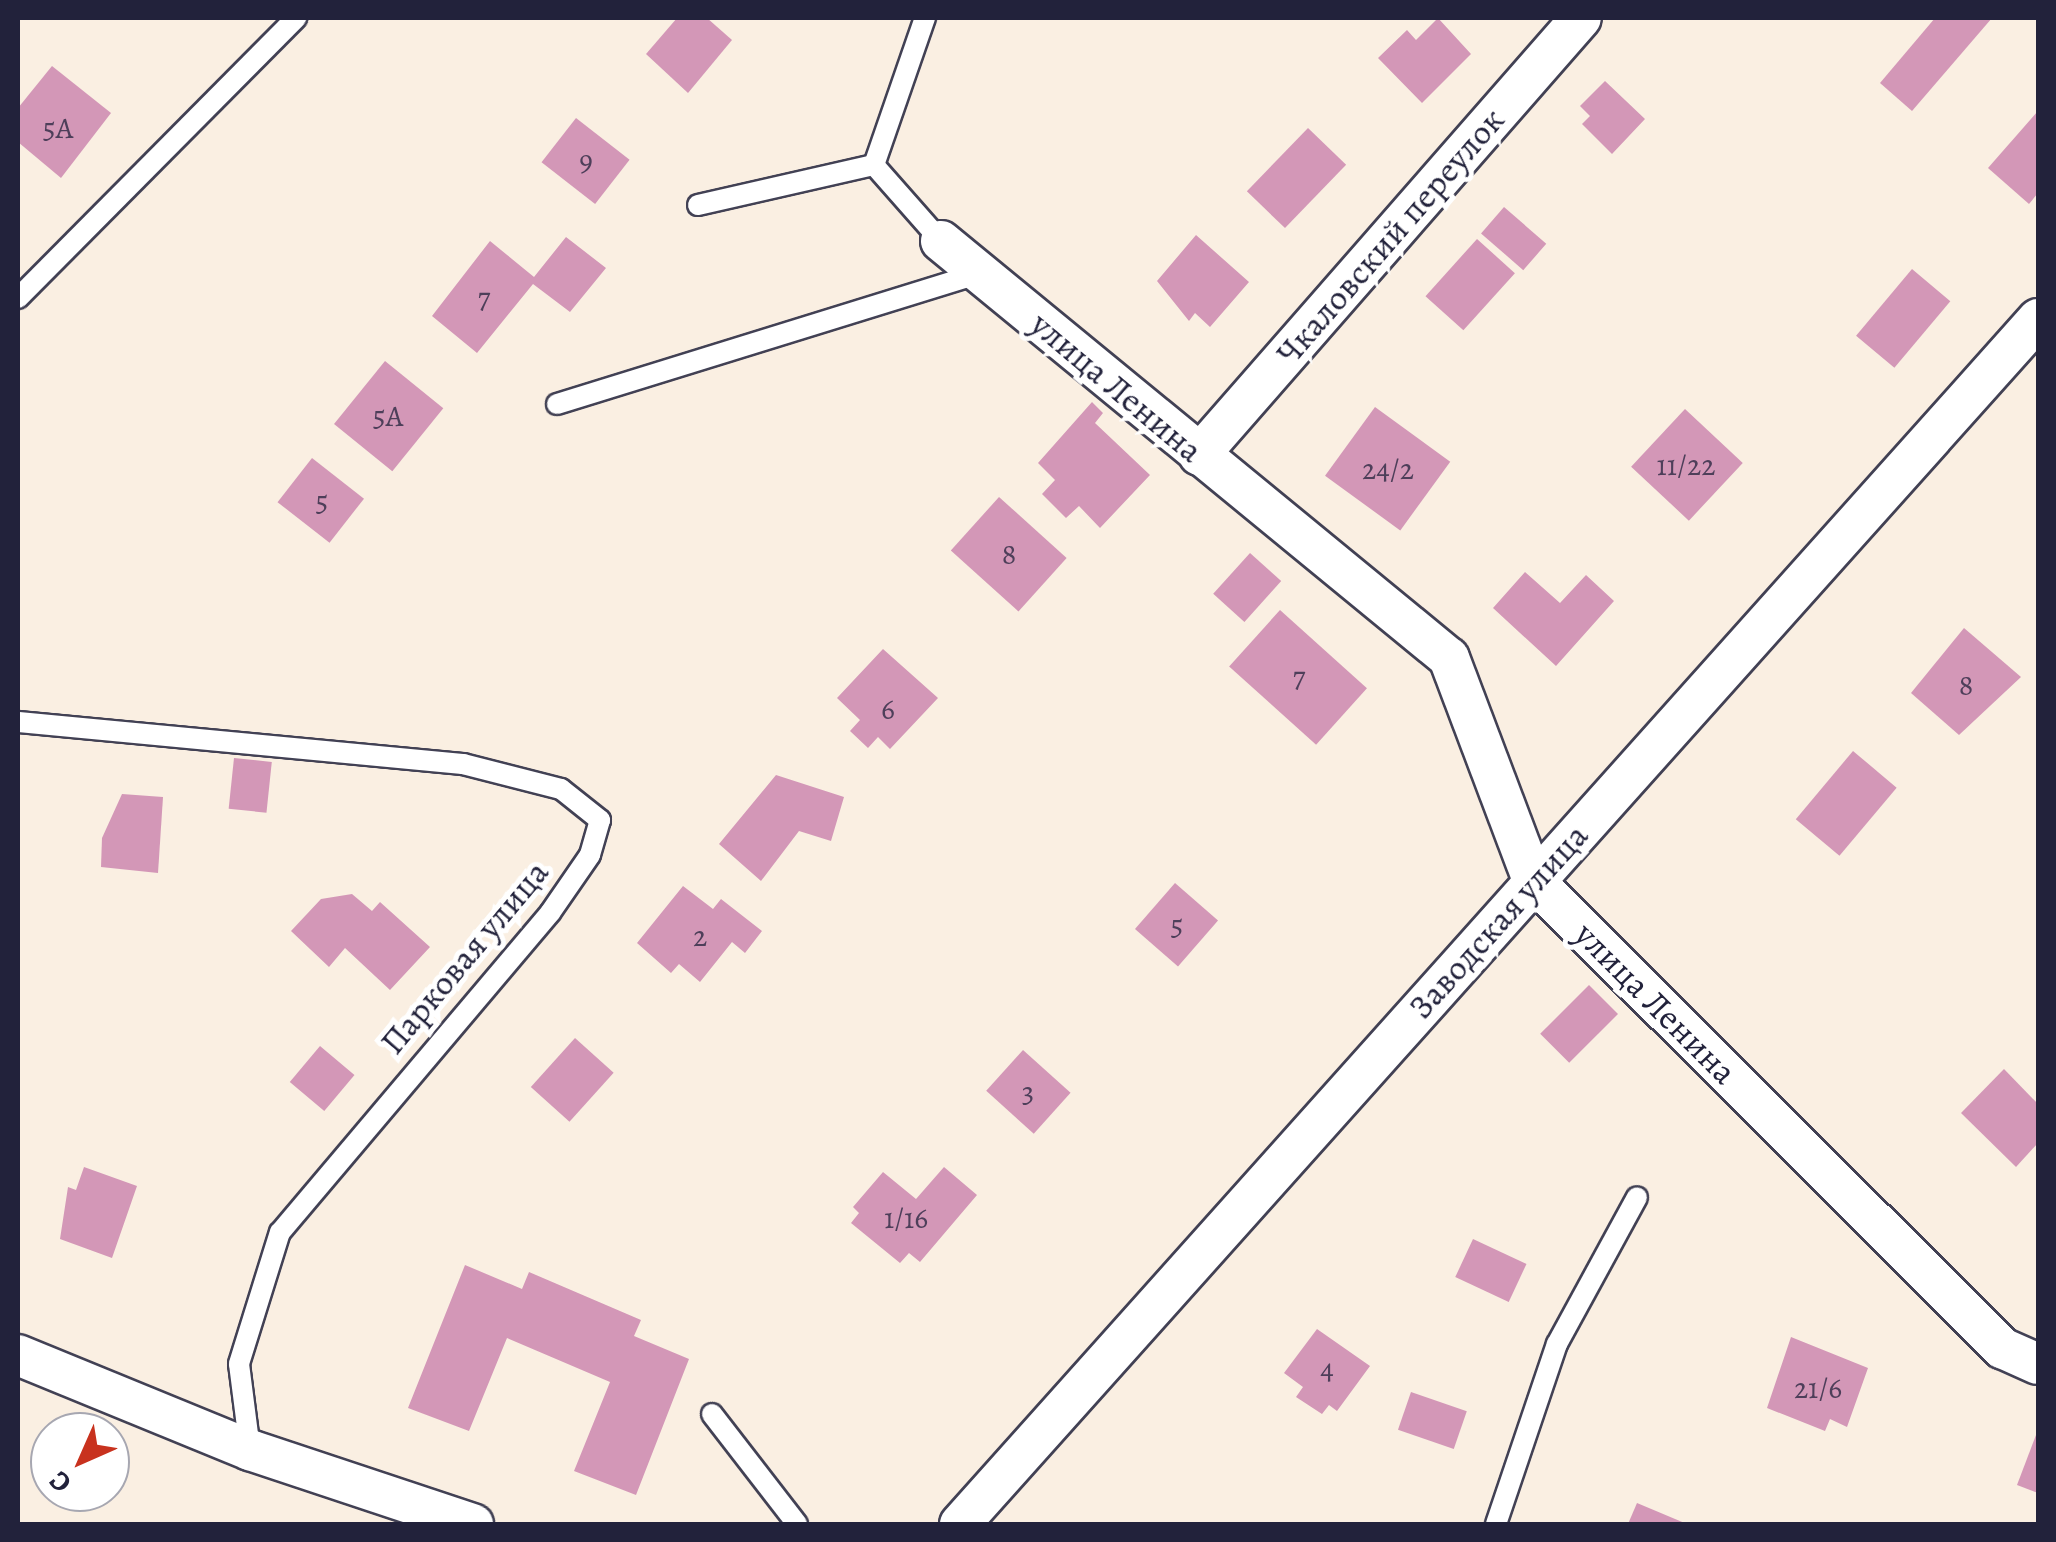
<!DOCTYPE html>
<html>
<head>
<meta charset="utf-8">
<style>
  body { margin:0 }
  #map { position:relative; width:2056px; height:1542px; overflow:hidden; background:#faefe2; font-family:Alegreya,serif }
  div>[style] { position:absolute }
  .building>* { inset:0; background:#d397b7; transform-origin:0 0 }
  .roads { filter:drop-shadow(2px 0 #424154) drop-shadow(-2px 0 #424154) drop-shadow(0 2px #424154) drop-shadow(0 -2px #424154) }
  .service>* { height:20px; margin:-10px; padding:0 10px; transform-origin:10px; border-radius:10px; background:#fff }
  .minor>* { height:40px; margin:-20px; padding:0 20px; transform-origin:20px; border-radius:20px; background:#fff }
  span { translate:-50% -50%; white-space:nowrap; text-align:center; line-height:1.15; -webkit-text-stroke:10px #fff; paint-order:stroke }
  .number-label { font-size:30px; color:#4e3f5a }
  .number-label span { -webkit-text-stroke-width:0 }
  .street-label { font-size:35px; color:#22223b }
  .frame { position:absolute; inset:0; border:20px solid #22223b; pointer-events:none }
  .north { position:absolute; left:30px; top:1412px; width:100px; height:100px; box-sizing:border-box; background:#fff; border:2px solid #a7a7b1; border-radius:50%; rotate:225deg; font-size:28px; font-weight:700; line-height:40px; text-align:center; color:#22223b }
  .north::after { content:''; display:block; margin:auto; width:35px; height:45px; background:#c8321e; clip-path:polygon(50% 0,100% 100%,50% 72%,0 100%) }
</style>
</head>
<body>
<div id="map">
  <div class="building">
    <i style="clip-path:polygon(677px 18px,707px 18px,732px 40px,688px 93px,646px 54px)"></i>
    <i style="clip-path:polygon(1438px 18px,1471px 54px,1422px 103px,1378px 58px,1407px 30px,1416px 40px)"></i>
    <i style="clip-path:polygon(1935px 18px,1992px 18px,1912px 111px,1880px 83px)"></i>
    <i style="clip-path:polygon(52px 66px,111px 113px,61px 178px,18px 142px,18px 108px)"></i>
    <i style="clip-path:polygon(1605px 81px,1645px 119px,1612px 154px,1582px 124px,1590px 116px,1580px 106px)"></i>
    <i style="clip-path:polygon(2038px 111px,2038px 193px,2029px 204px,1988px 168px)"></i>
    <i style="left:576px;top:118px;width:68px;height:56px;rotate:38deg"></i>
    <i style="left:1308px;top:128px;width:53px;height:88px;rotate:44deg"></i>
    <i style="left:1504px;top:207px;width:56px;height:35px;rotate:41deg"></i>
    <i style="clip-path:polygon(1196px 235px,1249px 282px,1210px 327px,1195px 313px,1189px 321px,1157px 281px)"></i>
    <i style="clip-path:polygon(566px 237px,606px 268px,570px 312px,533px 284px,477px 353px,432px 316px,490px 241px,534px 277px)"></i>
    <i style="left:1477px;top:239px;width:51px;height:77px;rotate:42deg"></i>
    <i style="left:1912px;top:269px;width:50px;height:87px;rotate:40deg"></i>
    <i style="left:385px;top:361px;width:75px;height:81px;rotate:39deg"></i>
    <i style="clip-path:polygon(1092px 402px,1103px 413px,1095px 423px,1150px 475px,1100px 528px,1079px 506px,1066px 518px,1042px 494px,1055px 480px,1038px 463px)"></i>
    <i style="left:1375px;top:407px;width:93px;height:85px;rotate:36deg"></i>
    <i style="left:1685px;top:409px;width:79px;height:79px;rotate:43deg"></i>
    <i style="left:312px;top:458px;width:66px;height:56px;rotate:38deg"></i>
    <i style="left:999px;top:497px;width:91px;height:72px;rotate:42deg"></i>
    <i style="left:1250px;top:553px;width:42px;height:55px;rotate:42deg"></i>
    <i style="clip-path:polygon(1525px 572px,1560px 603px,1586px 575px,1614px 601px,1556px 666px,1493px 608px)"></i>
    <i style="left:1280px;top:610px;width:117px;height:76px;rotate:42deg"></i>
    <i style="clip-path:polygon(1964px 628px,2021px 677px,1959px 735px,1911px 693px)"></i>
    <i style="clip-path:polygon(883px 649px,938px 698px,890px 749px,878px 737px,868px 748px,850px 731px,860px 720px,837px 698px)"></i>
    <i style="left:1853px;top:751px;width:57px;height:89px;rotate:40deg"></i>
    <i style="left:234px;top:758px;width:38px;height:51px;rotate:6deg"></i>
    <i style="clip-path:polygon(776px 775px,844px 797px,831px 841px,799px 831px,761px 881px,719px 844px)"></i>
    <i style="clip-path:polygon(122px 794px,163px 797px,158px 873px,101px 867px,102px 838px)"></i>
    <i style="left:1175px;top:883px;width:57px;height:61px;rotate:41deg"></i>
    <i style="clip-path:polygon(683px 886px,713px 909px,721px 899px,762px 931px,745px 953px,732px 942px,700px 982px,679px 964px,671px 973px,637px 943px)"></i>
    <i style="clip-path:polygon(352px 894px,372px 911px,380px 902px,430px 947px,390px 990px,345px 948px,329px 967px,291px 931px,321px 899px)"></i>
    <i style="left:1589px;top:985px;width:41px;height:69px;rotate:45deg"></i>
    <i style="left:575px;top:1038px;width:52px;height:66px;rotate:42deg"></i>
    <i style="left:320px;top:1046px;width:45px;height:47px;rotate:40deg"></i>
    <i style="left:1023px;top:1050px;width:64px;height:55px;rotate:42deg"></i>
    <i style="clip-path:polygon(2004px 1069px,2038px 1104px,2038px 1143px,2016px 1167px,1961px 1113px)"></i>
    <i style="clip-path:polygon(84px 1167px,137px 1186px,112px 1258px,60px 1239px,68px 1187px,76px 1190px)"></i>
    <i style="clip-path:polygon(944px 1167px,977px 1195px,920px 1262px,909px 1253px,900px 1263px,851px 1223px,859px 1213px,853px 1207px,883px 1172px,916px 1199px)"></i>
    <i style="left:1473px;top:1239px;width:59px;height:42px;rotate:25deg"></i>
    <i style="clip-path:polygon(465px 1265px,522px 1289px,529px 1272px,641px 1320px,634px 1336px,689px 1359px,636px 1495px,574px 1471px,610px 1382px,507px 1338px,469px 1431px,408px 1408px)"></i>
    <i style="clip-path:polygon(1317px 1329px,1370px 1366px,1337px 1411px,1329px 1405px,1322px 1414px,1296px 1397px,1303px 1387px,1284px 1373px)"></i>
    <i style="clip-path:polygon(1791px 1337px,1868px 1368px,1847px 1427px,1830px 1419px,1825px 1431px,1767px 1408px)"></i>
    <i style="left:1411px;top:1392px;width:59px;height:40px;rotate:19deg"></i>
    <i style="clip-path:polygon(2036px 1435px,2038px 1436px,2038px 1493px,2017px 1485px)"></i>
    <i style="clip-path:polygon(1637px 1503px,1687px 1524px,1628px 1524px)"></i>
  </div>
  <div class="roads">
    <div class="service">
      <i style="left:874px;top:165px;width:156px;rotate:-70.9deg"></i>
      <i style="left:698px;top:205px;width:180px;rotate:-12.8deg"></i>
      <i style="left:874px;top:165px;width:101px;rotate:48.6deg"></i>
      <i style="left:18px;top:298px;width:395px;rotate:-45.2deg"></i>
      <i style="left:557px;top:404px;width:442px;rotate:-17.2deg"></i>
      <i style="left:18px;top:722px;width:447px;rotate:5.4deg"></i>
      <i style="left:463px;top:764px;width:101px;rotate:14.3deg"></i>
      <i style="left:561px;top:789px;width:50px;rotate:38.5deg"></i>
      <i style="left:600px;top:820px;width:36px;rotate:106deg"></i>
      <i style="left:590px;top:855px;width:70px;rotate:124.6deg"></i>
      <i style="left:550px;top:913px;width:418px;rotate:130.2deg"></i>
      <i style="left:280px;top:1232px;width:138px;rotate:107.3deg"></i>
      <i style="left:239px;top:1364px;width:87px;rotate:82.7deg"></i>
      <i style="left:712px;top:1414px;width:139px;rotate:52.3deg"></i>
      <i style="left:1496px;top:1524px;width:190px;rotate:-71.3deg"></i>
      <i style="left:1557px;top:1344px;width:167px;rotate:-61.4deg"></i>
    </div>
    <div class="minor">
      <i style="left:941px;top:241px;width:657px;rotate:39.38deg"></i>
      <i style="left:1449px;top:658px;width:237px;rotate:69.3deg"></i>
      <i style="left:1533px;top:880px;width:663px;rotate:44.94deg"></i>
      <i style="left:2002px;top:1348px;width:39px;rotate:24deg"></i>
      <i style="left:1199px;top:455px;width:580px;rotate:-48.84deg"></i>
      <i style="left:18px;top:1355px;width:251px;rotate:22.3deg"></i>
      <i style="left:250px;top:1450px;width:235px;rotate:18.4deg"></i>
      <i style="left:960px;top:1524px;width:1617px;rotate:-48.18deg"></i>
    </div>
  </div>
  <div class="number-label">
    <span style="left:58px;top:128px">5А</span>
    <span style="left:586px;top:161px">9</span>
    <span style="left:484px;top:298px">7</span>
    <span style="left:388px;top:416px">5А</span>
    <span style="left:1686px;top:465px">11/22</span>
    <span style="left:1388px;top:469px">24/2</span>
    <span style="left:322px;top:501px">5</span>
    <span style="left:1009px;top:554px">8</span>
    <span style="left:1299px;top:677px">7</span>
    <span style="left:1966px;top:685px">8</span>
    <span style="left:888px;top:709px">6</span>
    <span style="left:1177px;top:925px">5</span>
    <span style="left:700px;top:936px">2</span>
    <span style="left:1028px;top:1092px">3</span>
    <span style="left:906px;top:1218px">1/16</span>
    <span style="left:1327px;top:1369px">4</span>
    <span style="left:1818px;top:1388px">21/6</span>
  </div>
  <div class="street-label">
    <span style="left:1390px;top:236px;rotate:-49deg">Чкаловский переулок</span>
    <span style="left:1117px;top:387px;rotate:40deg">улица Ленина</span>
    <span style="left:1498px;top:921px;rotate:-48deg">Заводская улица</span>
    <span style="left:464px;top:957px;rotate:-50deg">Парковая улица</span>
    <span style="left:1656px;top:1003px;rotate:45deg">улица Ленина</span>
  </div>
  <div class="frame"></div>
  <div class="north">С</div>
</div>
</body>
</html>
